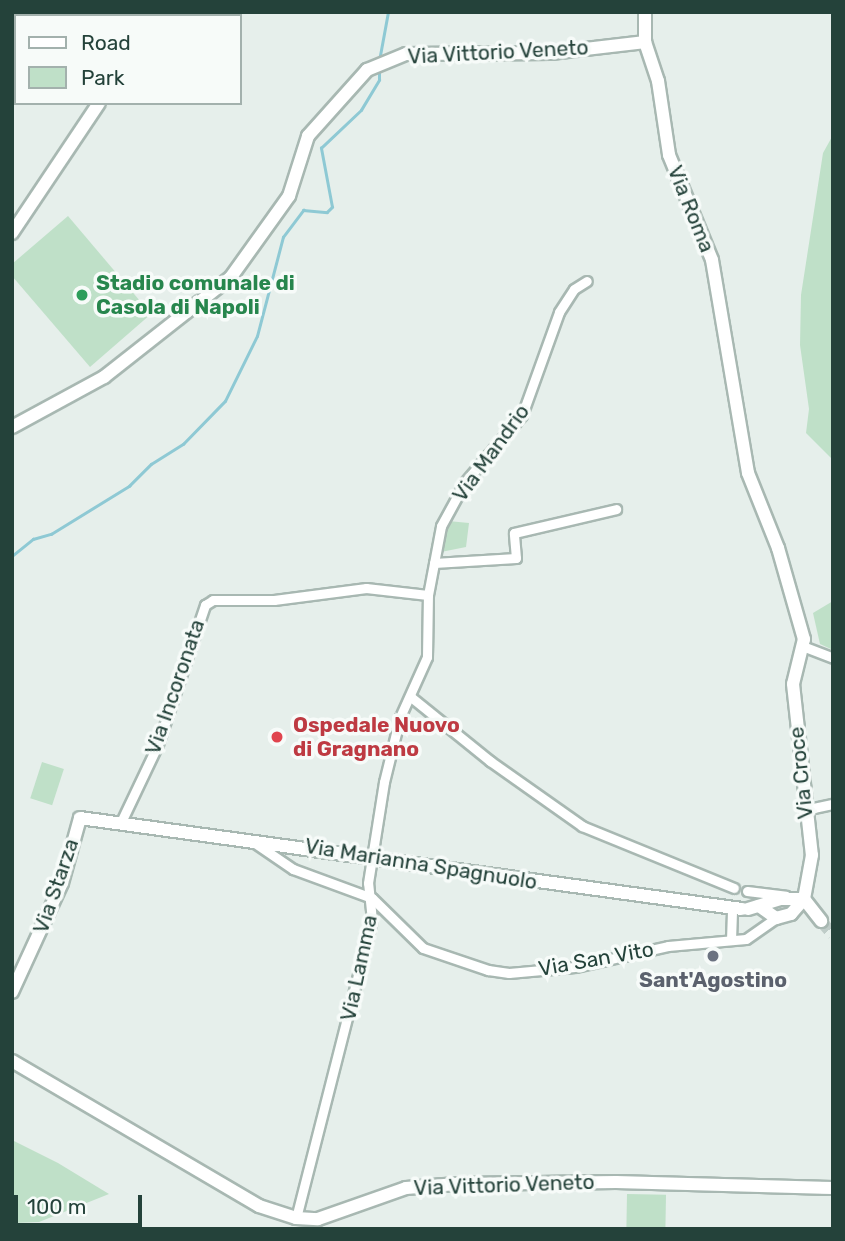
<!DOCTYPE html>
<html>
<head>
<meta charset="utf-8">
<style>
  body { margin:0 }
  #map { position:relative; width:845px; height:1241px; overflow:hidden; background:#e6efeb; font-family:Rubik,sans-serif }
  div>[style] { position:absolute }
  .green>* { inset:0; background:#bfe0c8; transform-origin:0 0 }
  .stream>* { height:2.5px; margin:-1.25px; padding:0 1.25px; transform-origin:1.25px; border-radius:1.25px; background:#8ec9d4 }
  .secondary-tunnel>* { height:12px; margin-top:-6px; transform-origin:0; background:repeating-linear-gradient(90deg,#bfccc8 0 12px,transparent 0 18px) }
  .roads { filter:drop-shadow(2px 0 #a8b8b2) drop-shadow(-2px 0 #a8b8b2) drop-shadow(0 2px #a8b8b2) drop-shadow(0 -2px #a8b8b2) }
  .street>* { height:9px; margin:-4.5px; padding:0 4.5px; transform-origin:4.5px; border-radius:4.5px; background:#fff }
  .secondary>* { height:12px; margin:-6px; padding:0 6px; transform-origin:6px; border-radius:6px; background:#fff }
  .dots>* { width:19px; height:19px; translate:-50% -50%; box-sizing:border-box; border:4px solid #f7fbf9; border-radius:50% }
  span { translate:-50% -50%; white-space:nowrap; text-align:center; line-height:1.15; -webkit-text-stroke:7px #f7fbf9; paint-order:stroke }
  .street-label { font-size:21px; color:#24423a }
  .leisure-label { font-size:21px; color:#27864d; font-weight:700 }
  .left { translate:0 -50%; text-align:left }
  .health-label { font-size:21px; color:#be3a42; font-weight:700 }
  .worship-label { font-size:21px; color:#5b616d; font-weight:700 }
  .frame { position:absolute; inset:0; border:14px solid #24423a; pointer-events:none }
  .legend { position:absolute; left:14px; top:14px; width:228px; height:91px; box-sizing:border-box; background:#f7fbf9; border:2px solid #a3b1ad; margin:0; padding:9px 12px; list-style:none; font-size:21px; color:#24423a }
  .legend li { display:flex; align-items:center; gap:14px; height:35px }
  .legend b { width:35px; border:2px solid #a3b1ad }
  .scale { position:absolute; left:14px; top:1195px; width:128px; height:32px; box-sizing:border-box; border:4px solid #24423a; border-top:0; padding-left:9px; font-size:21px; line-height:24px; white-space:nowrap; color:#24423a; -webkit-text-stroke:5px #f7fbf9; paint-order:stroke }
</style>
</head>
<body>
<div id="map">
  <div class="green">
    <i style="clip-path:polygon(833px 135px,833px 460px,806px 433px,809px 409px,800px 345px,801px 295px,823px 153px)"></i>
    <i style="clip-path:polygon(68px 216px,151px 314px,90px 367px,12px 276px,12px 264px)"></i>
    <i style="clip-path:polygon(448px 521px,469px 523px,466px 547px,441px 552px)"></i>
    <i style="clip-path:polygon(833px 601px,833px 650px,820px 644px,813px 613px)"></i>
    <i style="left:42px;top:762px;width:23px;height:38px;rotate:18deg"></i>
    <i style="clip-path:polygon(12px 1140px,58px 1163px,109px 1194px,39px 1222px,12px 1223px)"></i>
    <i style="left:627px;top:1194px;width:39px;height:35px;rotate:1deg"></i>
  </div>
  <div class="stream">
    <i style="left:379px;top:61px;width:50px;rotate:-79.6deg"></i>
    <i style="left:12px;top:556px;width:27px;rotate:-39deg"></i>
    <i style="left:33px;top:539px;width:19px;rotate:-16deg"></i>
    <i style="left:51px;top:534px;width:92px;rotate:-31.6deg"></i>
    <i style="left:129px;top:486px;width:31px;rotate:-45deg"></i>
    <i style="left:151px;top:464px;width:38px;rotate:-32deg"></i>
    <i style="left:183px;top:444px;width:60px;rotate:-45.7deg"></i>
    <i style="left:225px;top:401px;width:72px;rotate:-63.8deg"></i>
    <i style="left:257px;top:336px;width:102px;rotate:-75.3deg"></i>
    <i style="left:283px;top:237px;width:34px;rotate:-53deg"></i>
    <i style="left:303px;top:210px;width:24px;rotate:5deg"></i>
    <i style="left:327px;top:212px;width:7px;rotate:-45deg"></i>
    <i style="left:332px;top:207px;width:60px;rotate:-100.6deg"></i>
    <i style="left:321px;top:148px;width:55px;rotate:-43.5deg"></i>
    <i style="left:361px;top:110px;width:35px;rotate:-59deg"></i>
    <i style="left:379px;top:80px;width:9px;rotate:-90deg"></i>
  </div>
  <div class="secondary-tunnel">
    <i style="left:821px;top:921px;width:18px;rotate:49deg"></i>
  </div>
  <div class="roads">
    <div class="street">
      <i style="left:434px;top:563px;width:82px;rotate:-3.5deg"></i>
      <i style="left:516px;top:558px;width:25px;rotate:-95deg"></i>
      <i style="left:514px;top:533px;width:105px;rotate:-13.2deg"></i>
      <i style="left:805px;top:647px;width:30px;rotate:21deg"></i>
      <i style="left:411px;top:697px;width:102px;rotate:39deg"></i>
      <i style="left:490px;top:761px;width:113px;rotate:35.2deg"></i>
      <i style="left:582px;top:826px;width:164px;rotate:22.2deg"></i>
      <i style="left:804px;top:810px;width:30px;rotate:-12deg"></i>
      <i style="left:121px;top:822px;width:86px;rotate:-64.6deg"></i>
      <i style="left:158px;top:744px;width:147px;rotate:-71.3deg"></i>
      <i style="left:205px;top:605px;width:9px;rotate:-32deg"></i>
      <i style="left:213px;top:600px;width:61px"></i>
      <i style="left:274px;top:600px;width:93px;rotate:-7.4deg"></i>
      <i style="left:366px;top:588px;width:62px;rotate:6.4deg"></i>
      <i style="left:252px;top:841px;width:50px;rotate:34.3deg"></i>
      <i style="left:293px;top:869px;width:84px;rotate:20.2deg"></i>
      <i style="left:372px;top:898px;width:71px;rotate:44.4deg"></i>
      <i style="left:423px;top:948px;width:69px;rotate:18.7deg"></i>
      <i style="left:488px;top:970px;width:21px;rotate:8deg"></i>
      <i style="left:509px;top:973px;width:66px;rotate:-5.2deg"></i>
      <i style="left:575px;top:967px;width:95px;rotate:-12.7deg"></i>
      <i style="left:668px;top:946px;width:78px;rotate:-5.1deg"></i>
      <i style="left:746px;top:939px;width:37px;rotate:-35deg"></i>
      <i style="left:747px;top:891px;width:39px;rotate:7deg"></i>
      <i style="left:731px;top:940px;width:30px;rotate:-88deg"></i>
      <i style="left:296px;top:1218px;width:308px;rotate:-75.7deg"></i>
      <i style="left:372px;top:920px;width:37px;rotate:-96deg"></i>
      <i style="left:368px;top:883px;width:102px;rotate:-81deg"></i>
      <i style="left:384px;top:782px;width:67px;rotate:-76.2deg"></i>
      <i style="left:400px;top:717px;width:66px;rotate:-65.8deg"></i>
      <i style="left:427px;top:657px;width:62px;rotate:-89.1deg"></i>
      <i style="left:428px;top:595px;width:70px;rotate:-79.3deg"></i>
      <i style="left:441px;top:526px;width:50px;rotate:-61.4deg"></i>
      <i style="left:465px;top:482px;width:88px;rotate:-49.6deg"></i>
      <i style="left:522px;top:415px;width:109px;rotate:-70.2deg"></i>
      <i style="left:559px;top:312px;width:27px;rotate:-57deg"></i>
      <i style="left:574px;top:289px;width:15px;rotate:-32deg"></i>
    </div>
    <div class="secondary">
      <i style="left:645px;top:12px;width:30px;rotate:90deg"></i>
      <i style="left:645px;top:42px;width:41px;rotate:71.6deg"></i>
      <i style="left:658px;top:81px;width:75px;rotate:81.5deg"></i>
      <i style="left:669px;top:155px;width:113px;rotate:67.7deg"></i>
      <i style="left:712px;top:260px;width:216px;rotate:80.4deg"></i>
      <i style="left:748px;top:473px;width:81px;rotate:68.2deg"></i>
      <i style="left:778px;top:548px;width:95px;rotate:74.1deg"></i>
      <i style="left:804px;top:639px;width:46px;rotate:103.7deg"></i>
      <i style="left:793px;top:684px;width:172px;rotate:83.7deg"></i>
      <i style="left:812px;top:855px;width:45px;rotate:100.3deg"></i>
      <i style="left:804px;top:899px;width:28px;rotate:52deg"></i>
      <i style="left:202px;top:16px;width:5px;rotate:-53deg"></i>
      <i style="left:12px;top:233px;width:156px;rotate:-56.2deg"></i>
      <i style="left:12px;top:427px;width:105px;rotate:-28.5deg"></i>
      <i style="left:104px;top:377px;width:162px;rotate:-38.2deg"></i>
      <i style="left:231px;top:277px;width:100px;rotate:-54.4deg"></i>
      <i style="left:289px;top:196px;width:63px;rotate:-72.4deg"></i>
      <i style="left:308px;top:136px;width:89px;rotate:-48.2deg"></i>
      <i style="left:367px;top:70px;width:42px;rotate:-22.3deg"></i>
      <i style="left:406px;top:54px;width:145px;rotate:-0.4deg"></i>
      <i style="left:551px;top:53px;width:95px;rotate:-6.7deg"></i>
      <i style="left:748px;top:909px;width:34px;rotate:-17deg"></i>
      <i style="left:780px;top:899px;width:24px"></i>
      <i style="left:804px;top:899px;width:20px;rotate:131deg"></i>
      <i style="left:791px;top:914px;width:16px;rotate:165deg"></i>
      <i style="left:776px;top:918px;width:21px;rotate:-145deg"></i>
      <i style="left:12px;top:992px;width:120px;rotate:-65.4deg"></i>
      <i style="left:62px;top:883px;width:67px;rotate:-74.5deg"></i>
      <i style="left:80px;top:818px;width:668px;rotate:7.83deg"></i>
      <i style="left:12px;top:1061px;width:286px;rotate:30.4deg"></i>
      <i style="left:259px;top:1206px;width:39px;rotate:18deg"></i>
      <i style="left:296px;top:1218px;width:22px;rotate:3deg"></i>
      <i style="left:318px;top:1219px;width:93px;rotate:-19.4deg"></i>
      <i style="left:406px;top:1188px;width:51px;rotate:-4.5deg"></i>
      <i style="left:457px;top:1184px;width:159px;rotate:-0.7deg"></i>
      <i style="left:616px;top:1182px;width:217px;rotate:1.6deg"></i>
    </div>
  </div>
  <div class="dots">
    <i style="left:82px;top:295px;background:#2e9e5b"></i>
    <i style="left:277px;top:737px;background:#e0444e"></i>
    <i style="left:713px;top:956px;background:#6b7280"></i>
  </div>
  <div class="street-label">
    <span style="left:498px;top:52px;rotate:-3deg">Via Vittorio Veneto</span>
    <span style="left:691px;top:209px;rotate:68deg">Via Roma</span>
    <span style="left:491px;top:453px;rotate:-54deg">Via Mandrio</span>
    <span style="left:175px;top:687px;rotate:-71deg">Via Incoronata</span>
    <span style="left:801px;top:773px;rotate:-96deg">Via Croce</span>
    <span style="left:421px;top:864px;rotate:9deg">Via Marianna Spagnuolo</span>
    <span style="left:56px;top:886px;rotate:-71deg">Via Starza</span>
    <span style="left:596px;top:959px;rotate:-10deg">Via San Vito</span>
    <span style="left:359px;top:968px;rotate:-78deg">Via Lamma</span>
    <span style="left:504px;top:1185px;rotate:-2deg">Via Vittorio Veneto</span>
  </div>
  <div class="leisure-label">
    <span class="left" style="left:96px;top:295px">Stadio comunale di<br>Casola di Napoli</span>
  </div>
  <div class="health-label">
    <span class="left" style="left:293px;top:737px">Ospedale Nuovo<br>di Gragnano</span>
  </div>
  <div class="worship-label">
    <span style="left:713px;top:980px">Sant'Agostino</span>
  </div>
  <div class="frame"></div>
  <ul class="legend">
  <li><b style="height:9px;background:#fff"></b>Road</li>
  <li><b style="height:19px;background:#bfe0c8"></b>Park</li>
  </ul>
  <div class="scale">100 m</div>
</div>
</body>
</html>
